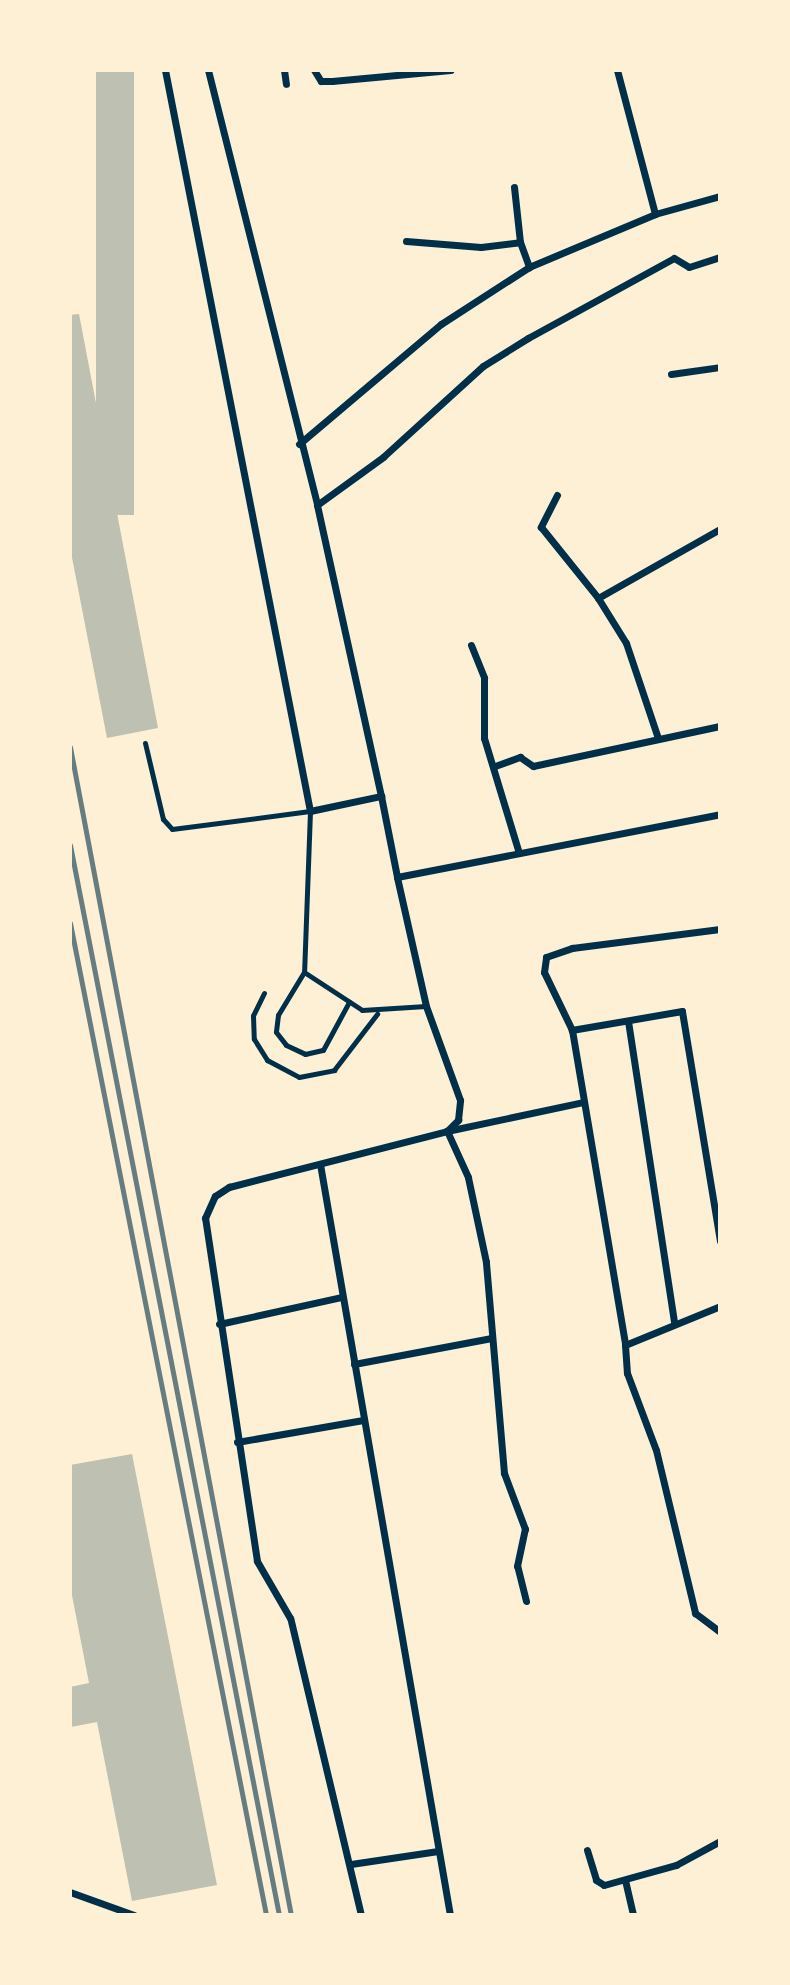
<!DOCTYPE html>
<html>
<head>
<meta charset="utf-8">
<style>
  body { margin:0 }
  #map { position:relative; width:790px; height:1985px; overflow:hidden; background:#fdf0d5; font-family:"DM Sans",sans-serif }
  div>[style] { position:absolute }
  .building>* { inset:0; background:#bec0b2; transform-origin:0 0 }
  .service>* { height:5px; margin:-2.5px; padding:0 2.5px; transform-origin:2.5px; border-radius:2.5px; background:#003049 }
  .minor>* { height:7px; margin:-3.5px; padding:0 3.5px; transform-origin:3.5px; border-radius:3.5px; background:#003049 }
  .rail>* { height:5px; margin:-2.5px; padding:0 2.5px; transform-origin:2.5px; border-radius:2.5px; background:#657d81 }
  span { translate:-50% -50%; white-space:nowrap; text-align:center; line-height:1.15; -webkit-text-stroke:5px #fdf0d5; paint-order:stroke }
  .frame { position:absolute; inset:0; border:72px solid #fdf0d5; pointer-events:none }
</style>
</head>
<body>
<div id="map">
  <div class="building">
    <i style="left:96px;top:70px;width:38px;height:445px"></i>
    <i style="clip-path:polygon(79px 314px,158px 728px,107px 738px,70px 547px,70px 315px)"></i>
    <i style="clip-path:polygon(132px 1454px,217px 1885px,132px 1901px,97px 1722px,71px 1727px,70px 1721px,70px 1687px,89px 1683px,70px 1585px,70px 1465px)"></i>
  </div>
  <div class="service">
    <i style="left:145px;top:743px;width:78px;rotate:76.7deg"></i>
    <i style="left:163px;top:819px;width:13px;rotate:48deg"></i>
    <i style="left:172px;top:829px;width:139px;rotate:-7.4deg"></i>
    <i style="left:310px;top:811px;width:161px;rotate:92.1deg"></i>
    <i style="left:304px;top:972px;width:69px;rotate:33.2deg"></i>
    <i style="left:362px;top:1010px;width:64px;rotate:-3.6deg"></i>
    <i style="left:304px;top:972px;width:50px;rotate:121.2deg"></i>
    <i style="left:278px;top:1015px;width:17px;rotate:97deg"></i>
    <i style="left:276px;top:1032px;width:16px;rotate:52deg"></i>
    <i style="left:286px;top:1045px;width:21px;rotate:25deg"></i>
    <i style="left:305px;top:1054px;width:18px;rotate:-13deg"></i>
    <i style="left:323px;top:1050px;width:55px;rotate:-61.6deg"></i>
    <i style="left:264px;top:993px;width:25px;rotate:116deg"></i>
    <i style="left:253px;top:1016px;width:23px;rotate:88deg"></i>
    <i style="left:254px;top:1039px;width:25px;rotate:58deg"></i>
    <i style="left:267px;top:1060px;width:36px;rotate:28deg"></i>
    <i style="left:299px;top:1077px;width:36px;rotate:-11deg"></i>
    <i style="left:334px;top:1070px;width:71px;rotate:-52.5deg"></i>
  </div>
  <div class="minor">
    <i style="left:165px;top:70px;width:755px;rotate:78.93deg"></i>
    <i style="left:310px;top:811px;width:73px;rotate:-11.9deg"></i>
    <i style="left:381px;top:796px;width:83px;rotate:78.8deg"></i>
    <i style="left:397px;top:877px;width:329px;rotate:-11deg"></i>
    <i style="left:208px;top:70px;width:448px;rotate:75.9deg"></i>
    <i style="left:317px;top:505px;width:298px;rotate:77.6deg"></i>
    <i style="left:284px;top:70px;width:14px;rotate:82deg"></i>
    <i style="left:314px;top:70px;width:13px;rotate:58deg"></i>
    <i style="left:321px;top:81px;width:11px"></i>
    <i style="left:332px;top:81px;width:119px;rotate:-5.3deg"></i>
    <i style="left:617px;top:70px;width:149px;rotate:75.2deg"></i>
    <i style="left:514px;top:187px;width:55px;rotate:83.8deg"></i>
    <i style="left:406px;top:241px;width:75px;rotate:4.6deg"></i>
    <i style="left:481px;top:247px;width:39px;rotate:-7deg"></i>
    <i style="left:520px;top:242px;width:27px;rotate:70deg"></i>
    <i style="left:671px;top:374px;width:49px;rotate:-8.1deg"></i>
    <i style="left:299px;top:444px;width:186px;rotate:-40.2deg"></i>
    <i style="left:441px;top:324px;width:105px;rotate:-32.9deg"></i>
    <i style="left:529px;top:267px;width:137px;rotate:-22.8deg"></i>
    <i style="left:655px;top:214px;width:67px;rotate:-15.5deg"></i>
    <i style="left:557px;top:495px;width:36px;rotate:117deg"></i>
    <i style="left:541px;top:527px;width:91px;rotate:51.2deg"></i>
    <i style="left:598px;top:598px;width:140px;rotate:-29.5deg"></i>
    <i style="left:317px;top:505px;width:82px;rotate:-36deg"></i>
    <i style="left:383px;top:457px;width:135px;rotate:-42.3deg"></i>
    <i style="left:483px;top:366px;width:53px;rotate:-31.9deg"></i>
    <i style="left:528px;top:338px;width:166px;rotate:-28.7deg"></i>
    <i style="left:674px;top:258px;width:17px;rotate:31deg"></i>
    <i style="left:689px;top:267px;width:33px;rotate:-18deg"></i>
    <i style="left:598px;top:598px;width:53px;rotate:58.1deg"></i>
    <i style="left:626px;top:643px;width:100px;rotate:71.4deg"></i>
    <i style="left:471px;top:645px;width:35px;rotate:68deg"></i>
    <i style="left:484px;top:678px;width:60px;rotate:90deg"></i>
    <i style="left:484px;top:738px;width:120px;rotate:73.1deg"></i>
    <i style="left:495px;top:766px;width:27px;rotate:-20deg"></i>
    <i style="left:520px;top:757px;width:16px;rotate:35deg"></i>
    <i style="left:533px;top:766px;width:191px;rotate:-12.1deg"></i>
    <i style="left:628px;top:1021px;width:304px;rotate:81.3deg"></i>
    <i style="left:572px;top:1030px;width:64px;rotate:-115.8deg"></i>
    <i style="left:544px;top:972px;width:15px;rotate:-82deg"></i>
    <i style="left:546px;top:957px;width:28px;rotate:-19deg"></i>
    <i style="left:572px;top:948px;width:149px;rotate:-7.3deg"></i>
    <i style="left:320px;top:1164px;width:762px;rotate:80.18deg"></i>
    <i style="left:720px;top:1241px;width:233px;rotate:-99.4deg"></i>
    <i style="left:682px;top:1011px;width:112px;rotate:170.2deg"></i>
    <i style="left:572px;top:1030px;width:319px;rotate:80.4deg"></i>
    <i style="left:625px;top:1345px;width:103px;rotate:-22.3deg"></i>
    <i style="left:219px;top:1324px;width:126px;rotate:-12.4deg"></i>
    <i style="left:625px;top:1345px;width:28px;rotate:86deg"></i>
    <i style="left:627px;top:1373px;width:82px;rotate:69.4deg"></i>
    <i style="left:656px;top:1450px;width:168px;rotate:76.5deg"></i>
    <i style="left:695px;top:1613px;width:31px;rotate:37deg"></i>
    <i style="left:354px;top:1364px;width:140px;rotate:-10.7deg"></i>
    <i style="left:237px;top:1442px;width:128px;rotate:-9.9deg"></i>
    <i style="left:526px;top:1601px;width:36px;rotate:-104deg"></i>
    <i style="left:517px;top:1566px;width:38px;rotate:-78deg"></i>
    <i style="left:525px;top:1529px;width:60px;rotate:-110.6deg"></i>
    <i style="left:504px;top:1473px;width:212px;rotate:-94.9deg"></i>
    <i style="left:486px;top:1262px;width:87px;rotate:-102deg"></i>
    <i style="left:468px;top:1177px;width:51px;rotate:-114.5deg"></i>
    <i style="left:447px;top:1131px;width:140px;rotate:-12deg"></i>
    <i style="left:587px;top:1850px;width:31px;rotate:73deg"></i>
    <i style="left:596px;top:1880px;width:9px;rotate:32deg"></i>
    <i style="left:604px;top:1885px;width:75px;rotate:-15.5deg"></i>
    <i style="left:676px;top:1865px;width:50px;rotate:-28.6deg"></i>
    <i style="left:351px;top:1864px;width:88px;rotate:-8.5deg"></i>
    <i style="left:625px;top:1880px;width:36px;rotate:77deg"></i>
    <i style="left:70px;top:1892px;width:68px;rotate:19.8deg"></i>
    <i style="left:361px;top:1915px;width:305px;rotate:-103.4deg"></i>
    <i style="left:290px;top:1618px;width:66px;rotate:-120.1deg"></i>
    <i style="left:257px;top:1561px;width:347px;rotate:-98.6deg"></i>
    <i style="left:205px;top:1218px;width:24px;rotate:-66deg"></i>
    <i style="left:215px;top:1196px;width:17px;rotate:-33deg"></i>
    <i style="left:229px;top:1187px;width:225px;rotate:-14.4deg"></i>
    <i style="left:447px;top:1131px;width:16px;rotate:-45deg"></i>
    <i style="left:458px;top:1120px;width:20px;rotate:-84deg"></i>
    <i style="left:460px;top:1100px;width:100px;rotate:-109.9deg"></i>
    <i style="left:426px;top:1006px;width:132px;rotate:-102.7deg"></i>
  </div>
  <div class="rail">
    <i style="left:70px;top:747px;width:1189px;rotate:79.29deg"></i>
    <i style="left:70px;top:845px;width:1090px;rotate:78.95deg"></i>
    <i style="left:70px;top:923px;width:1011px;rotate:78.82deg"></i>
  </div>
  <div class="frame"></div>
</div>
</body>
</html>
